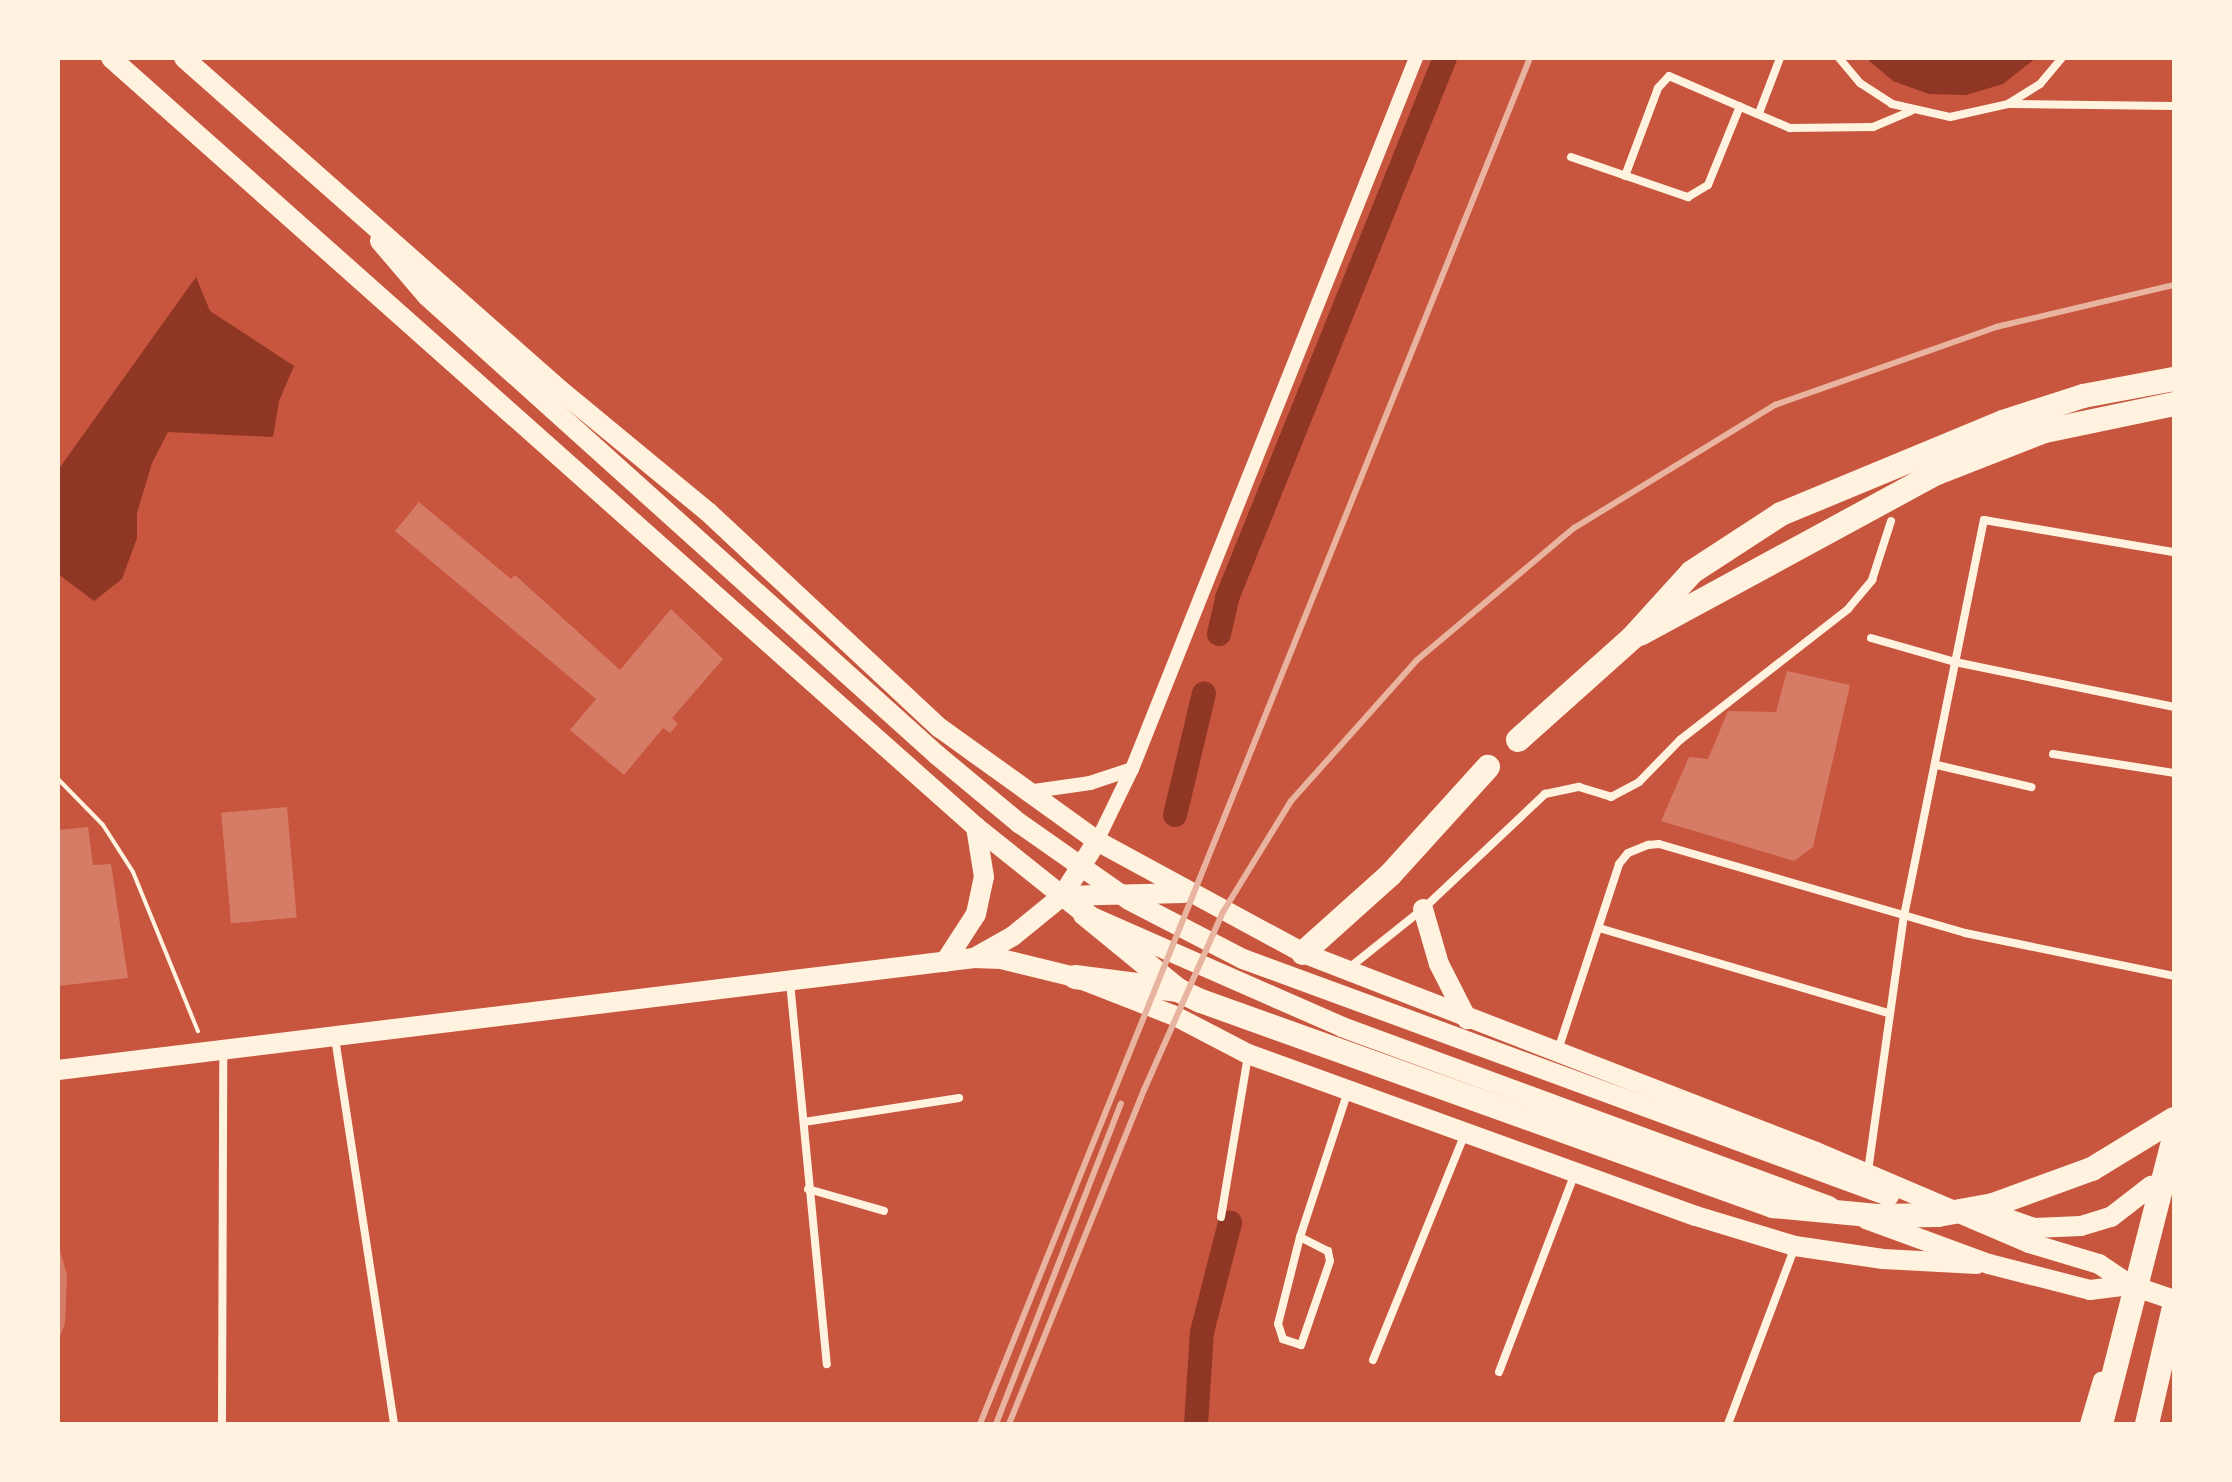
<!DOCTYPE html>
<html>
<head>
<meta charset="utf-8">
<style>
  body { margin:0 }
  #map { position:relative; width:2232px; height:1482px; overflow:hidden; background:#c8553d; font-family:Montserrat,sans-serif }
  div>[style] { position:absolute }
  .water>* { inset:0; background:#8f3625 }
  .canal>* { height:24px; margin:-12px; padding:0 12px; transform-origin:12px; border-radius:12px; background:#8f3625 }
  .building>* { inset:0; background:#d67c66; transform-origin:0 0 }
  .path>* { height:4px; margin:-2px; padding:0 2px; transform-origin:2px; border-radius:2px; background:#fff3e0 }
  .minor>* { height:8px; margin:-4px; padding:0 4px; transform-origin:4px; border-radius:4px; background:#fff3e0 }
  .tertiary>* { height:14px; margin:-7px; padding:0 7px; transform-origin:7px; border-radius:7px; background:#fff3e0 }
  .secondary>* { height:16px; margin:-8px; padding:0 8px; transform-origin:8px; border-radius:8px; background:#fff3e0 }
  .primary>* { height:20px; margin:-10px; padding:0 10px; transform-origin:10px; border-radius:10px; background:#fff3e0 }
  .motorway>* { height:24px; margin:-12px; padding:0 12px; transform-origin:12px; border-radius:12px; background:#fff3e0 }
  .rail>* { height:6px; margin:-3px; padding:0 3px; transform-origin:3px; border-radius:3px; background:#e9b49f }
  span { translate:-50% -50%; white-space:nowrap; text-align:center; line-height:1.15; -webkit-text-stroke:7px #fff3e0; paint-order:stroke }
  .frame { position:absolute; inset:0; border:60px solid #fff3e0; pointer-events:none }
</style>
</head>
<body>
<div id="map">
  <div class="water">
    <i style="clip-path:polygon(1866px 58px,2036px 58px,2003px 84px,1966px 95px,1929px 94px,1893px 81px)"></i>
    <i style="clip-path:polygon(196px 277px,210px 311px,294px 366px,279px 401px,273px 437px,168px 432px,152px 463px,137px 513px,137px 538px,122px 579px,94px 601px,58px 574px,58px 470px)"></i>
  </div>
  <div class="canal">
    <i style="left:1219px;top:634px;width:37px;rotate:-77deg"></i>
    <i style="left:1227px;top:598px;width:582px;rotate:-68.02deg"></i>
    <i style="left:1175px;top:815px;width:125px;rotate:-76.6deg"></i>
    <i style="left:1196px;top:1424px;width:92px;rotate:-86.3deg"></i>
    <i style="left:1202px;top:1332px;width:113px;rotate:-75.6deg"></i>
  </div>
  <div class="building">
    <i style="clip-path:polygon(419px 502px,511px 579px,515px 575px,620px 670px,671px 609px,723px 659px,672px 718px,678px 724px,670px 733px,663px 728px,624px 775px,570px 730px,596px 699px,395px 531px)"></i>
    <i style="clip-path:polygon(1787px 671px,1850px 685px,1813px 847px,1794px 861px,1661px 821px,1689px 757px,1708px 759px,1728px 711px,1776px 712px)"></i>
    <i style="left:287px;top:807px;width:111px;height:66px;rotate:85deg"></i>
    <i style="clip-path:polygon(88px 827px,93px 865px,111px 864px,128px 978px,58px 986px,58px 830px)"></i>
    <i style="clip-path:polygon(59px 1247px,67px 1275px,65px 1324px,58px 1341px)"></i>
  </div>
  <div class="path">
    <i style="left:58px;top:779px;width:64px;rotate:45.6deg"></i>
    <i style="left:103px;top:825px;width:56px;rotate:57.4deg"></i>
    <i style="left:133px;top:872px;width:172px;rotate:67.8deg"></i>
  </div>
  <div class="minor">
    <i style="left:1839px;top:58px;width:33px;rotate:50deg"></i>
    <i style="left:1860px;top:83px;width:38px;rotate:33deg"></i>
    <i style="left:1892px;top:104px;width:59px;rotate:12.6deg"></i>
    <i style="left:1950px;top:117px;width:59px;rotate:-12.6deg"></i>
    <i style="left:2008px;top:104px;width:38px;rotate:-32deg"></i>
    <i style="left:2040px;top:84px;width:34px;rotate:-50deg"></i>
    <i style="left:2011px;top:104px;width:163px;rotate:0.7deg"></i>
    <i style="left:1759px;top:113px;width:59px;rotate:-69.1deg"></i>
    <i style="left:1571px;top:157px;width:124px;rotate:18.9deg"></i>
    <i style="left:1688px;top:197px;width:23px;rotate:-31deg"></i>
    <i style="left:1708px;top:185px;width:85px;rotate:-67.9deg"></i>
    <i style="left:1625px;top:176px;width:94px;rotate:-69.4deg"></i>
    <i style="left:1658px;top:88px;width:16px;rotate:-47deg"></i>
    <i style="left:1669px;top:76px;width:132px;rotate:23.3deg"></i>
    <i style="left:1790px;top:128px;width:83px;rotate:-0.7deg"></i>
    <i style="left:1873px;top:127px;width:41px;rotate:-22.8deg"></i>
    <i style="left:1871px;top:638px;width:87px;rotate:15.9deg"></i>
    <i style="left:1955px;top:662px;width:224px;rotate:11.6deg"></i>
    <i style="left:2053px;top:754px;width:122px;rotate:8.9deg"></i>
    <i style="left:1937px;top:765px;width:97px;rotate:13.2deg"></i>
    <i style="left:1599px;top:928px;width:300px;rotate:16.4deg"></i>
    <i style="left:1349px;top:968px;width:95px;rotate:-38.6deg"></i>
    <i style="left:1423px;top:909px;width:168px;rotate:-43.3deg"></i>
    <i style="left:1545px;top:794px;width:35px;rotate:-12deg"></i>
    <i style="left:1579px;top:787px;width:34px;rotate:17deg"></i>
    <i style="left:1611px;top:797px;width:32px;rotate:-28deg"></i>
    <i style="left:1639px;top:782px;width:59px;rotate:-45.7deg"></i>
    <i style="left:1680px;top:740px;width:213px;rotate:-37.9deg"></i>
    <i style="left:1848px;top:609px;width:38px;rotate:-50deg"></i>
    <i style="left:1872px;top:580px;width:62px;rotate:-72.1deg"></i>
    <i style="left:790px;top:982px;width:384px;rotate:84.5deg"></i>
    <i style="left:335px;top:1038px;width:390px;rotate:81.3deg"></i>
    <i style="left:1558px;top:1050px;width:196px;rotate:-71.8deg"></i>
    <i style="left:1619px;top:864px;width:14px;rotate:-51deg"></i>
    <i style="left:1628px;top:853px;width:22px;rotate:-22deg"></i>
    <i style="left:1648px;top:845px;width:11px;rotate:-5deg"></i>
    <i style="left:1659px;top:844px;width:319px;rotate:16.2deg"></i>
    <i style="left:1965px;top:933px;width:213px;rotate:11.6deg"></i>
    <i style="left:804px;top:1122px;width:157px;rotate:-8.8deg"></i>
    <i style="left:1868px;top:1171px;width:258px;rotate:-82deg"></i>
    <i style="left:1904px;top:916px;width:404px;rotate:-78.6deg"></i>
    <i style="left:1984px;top:520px;width:193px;rotate:9.6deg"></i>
    <i style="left:808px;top:1189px;width:79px;rotate:16.1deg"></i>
    <i style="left:1221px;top:1217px;width:164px;rotate:-80.5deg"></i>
    <i style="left:1300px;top:1237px;width:31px;rotate:27deg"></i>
    <i style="left:1328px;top:1251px;width:10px;rotate:79deg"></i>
    <i style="left:1330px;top:1261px;width:89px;rotate:109deg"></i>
    <i style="left:1301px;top:1345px;width:19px;rotate:-162deg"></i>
    <i style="left:1283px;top:1339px;width:16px;rotate:-108deg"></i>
    <i style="left:1278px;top:1324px;width:90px;rotate:-75.8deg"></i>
    <i style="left:1300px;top:1237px;width:154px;rotate:-71.8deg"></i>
    <i style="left:1373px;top:1360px;width:245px;rotate:-67.9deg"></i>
    <i style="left:1499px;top:1372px;width:213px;rotate:-69.1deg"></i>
    <i style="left:222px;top:1424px;width:373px;rotate:-89.8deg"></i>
    <i style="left:1728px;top:1424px;width:189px;rotate:-69.3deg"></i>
  </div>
  <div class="tertiary">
    <i style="left:1027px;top:792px;width:64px;rotate:-8.1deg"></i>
    <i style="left:1090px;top:783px;width:44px;rotate:-18.4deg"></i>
    <i style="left:1097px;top:841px;width:80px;rotate:-64.1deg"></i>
    <i style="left:1132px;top:769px;width:766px;rotate:-68.23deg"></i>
  </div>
  <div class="secondary">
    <i style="left:2088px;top:1424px;width:46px;rotate:-73.5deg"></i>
  </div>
  <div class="primary">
    <i style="left:111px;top:58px;width:1157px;rotate:41.64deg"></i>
    <i style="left:976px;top:827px;width:139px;rotate:38.6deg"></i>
    <i style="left:1085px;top:914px;width:281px;rotate:23.7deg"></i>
    <i style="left:1342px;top:1027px;width:519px;rotate:20.18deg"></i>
    <i style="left:184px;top:58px;width:502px;rotate:41.44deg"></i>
    <i style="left:560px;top:390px;width:192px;rotate:39.5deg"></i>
    <i style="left:708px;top:512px;width:317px;rotate:43deg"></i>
    <i style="left:940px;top:728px;width:193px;rotate:35.7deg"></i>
    <i style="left:1097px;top:841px;width:234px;rotate:28.5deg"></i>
    <i style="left:1303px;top:953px;width:550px;rotate:21.2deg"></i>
    <i style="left:1816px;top:1152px;width:232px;rotate:23.1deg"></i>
    <i style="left:2029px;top:1243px;width:73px;rotate:16.7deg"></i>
    <i style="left:2099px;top:1264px;width:37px;rotate:34deg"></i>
    <i style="left:2130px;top:1285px;width:46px;rotate:18.8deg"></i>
    <i style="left:380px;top:241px;width:72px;rotate:49.5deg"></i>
    <i style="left:427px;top:296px;width:686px;rotate:41.99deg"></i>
    <i style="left:937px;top:755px;width:107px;rotate:39.7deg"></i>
    <i style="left:1019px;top:823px;width:134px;rotate:35deg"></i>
    <i style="left:1129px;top:900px;width:128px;rotate:27.4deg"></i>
    <i style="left:1243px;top:959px;width:688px;rotate:20.15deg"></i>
    <i style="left:1062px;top:896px;width:122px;rotate:-1.4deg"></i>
    <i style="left:1423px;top:909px;width:57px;rotate:73.8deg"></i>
    <i style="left:1439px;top:964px;width:62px;rotate:63deg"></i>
    <i style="left:974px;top:958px;width:27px;rotate:2deg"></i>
    <i style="left:1001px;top:959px;width:76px;rotate:13.7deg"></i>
    <i style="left:1075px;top:977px;width:107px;rotate:21.3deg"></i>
    <i style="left:1175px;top:1016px;width:82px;rotate:27.5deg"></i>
    <i style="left:1248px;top:1054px;width:476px;rotate:19.9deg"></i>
    <i style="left:1696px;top:1216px;width:103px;rotate:16.9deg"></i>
    <i style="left:1795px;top:1246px;width:89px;rotate:8.4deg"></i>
    <i style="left:1883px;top:1259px;width:94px;rotate:3deg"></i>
    <i style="left:945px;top:962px;width:57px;rotate:-57.1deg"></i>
    <i style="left:976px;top:914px;width:38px;rotate:-78deg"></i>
    <i style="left:984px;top:877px;width:51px;rotate:-99.1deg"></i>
    <i style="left:58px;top:1070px;width:923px;rotate:-6.97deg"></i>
    <i style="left:974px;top:958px;width:45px;rotate:-29.4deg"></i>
    <i style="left:1013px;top:936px;width:63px;rotate:-39.2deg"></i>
    <i style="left:1062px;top:896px;width:65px;rotate:-57.5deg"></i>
    <i style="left:1986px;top:1211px;width:51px;rotate:19.5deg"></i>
    <i style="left:2034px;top:1228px;width:47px;rotate:-2.4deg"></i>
    <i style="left:2081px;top:1226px;width:31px;rotate:-17deg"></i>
    <i style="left:2111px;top:1217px;width:51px;rotate:-37.8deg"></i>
    <i style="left:1866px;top:1219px;width:131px;rotate:20.1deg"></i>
    <i style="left:1989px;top:1264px;width:104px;rotate:14.4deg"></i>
    <i style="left:2090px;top:1290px;width:40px;rotate:-7.1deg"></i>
  </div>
  <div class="motorway">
    <i style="left:1640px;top:634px;width:338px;rotate:-28.5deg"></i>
    <i style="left:1937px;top:473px;width:116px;rotate:-21.3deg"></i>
    <i style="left:2045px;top:431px;width:132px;rotate:-11.8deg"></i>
    <i style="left:1518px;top:740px;width:153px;rotate:-41.8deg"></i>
    <i style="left:1632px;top:638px;width:89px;rotate:-47.7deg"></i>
    <i style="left:1692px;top:572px;width:106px;rotate:-33.1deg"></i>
    <i style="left:1781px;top:514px;width:240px;rotate:-22.5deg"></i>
    <i style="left:2003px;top:422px;width:84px;rotate:-18deg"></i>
    <i style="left:2083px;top:396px;width:93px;rotate:-10.6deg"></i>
    <i style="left:1085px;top:914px;width:120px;rotate:39.3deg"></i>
    <i style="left:1178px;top:990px;width:25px;rotate:26deg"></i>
    <i style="left:1201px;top:1001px;width:608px;rotate:19.72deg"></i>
    <i style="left:1773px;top:1206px;width:105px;rotate:5.4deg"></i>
    <i style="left:1878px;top:1216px;width:60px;rotate:-1deg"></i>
    <i style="left:1938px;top:1215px;width:56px;rotate:-10.3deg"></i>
    <i style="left:1993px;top:1205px;width:105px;rotate:-20deg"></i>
    <i style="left:2092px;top:1169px;width:96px;rotate:-31.4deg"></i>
    <i style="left:1303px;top:953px;width:117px;rotate:-41.9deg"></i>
    <i style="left:1390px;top:875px;width:146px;rotate:-47.8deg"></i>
    <i style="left:1075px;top:977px;width:104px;rotate:7.2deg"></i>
    <i style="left:2101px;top:1424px;width:296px;rotate:-75.7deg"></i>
    <i style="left:2147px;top:1424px;width:120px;rotate:-77deg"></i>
  </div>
  <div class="rail">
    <i style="left:980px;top:1424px;width:1473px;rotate:-68.07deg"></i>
    <i style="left:996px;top:1424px;width:344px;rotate:-68.7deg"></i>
    <i style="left:1009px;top:1424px;width:360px;rotate:-68deg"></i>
    <i style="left:1144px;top:1090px;width:195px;rotate:-66.1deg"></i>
    <i style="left:1223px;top:912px;width:130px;rotate:-58.5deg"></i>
    <i style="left:1291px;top:801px;width:189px;rotate:-48.2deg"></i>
    <i style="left:1417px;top:660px;width:205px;rotate:-40.1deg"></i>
    <i style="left:1574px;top:528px;width:236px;rotate:-31.5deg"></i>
    <i style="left:1775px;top:405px;width:234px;rotate:-19.4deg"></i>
    <i style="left:1996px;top:327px;width:183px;rotate:-13.3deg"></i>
  </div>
  <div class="frame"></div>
</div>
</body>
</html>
